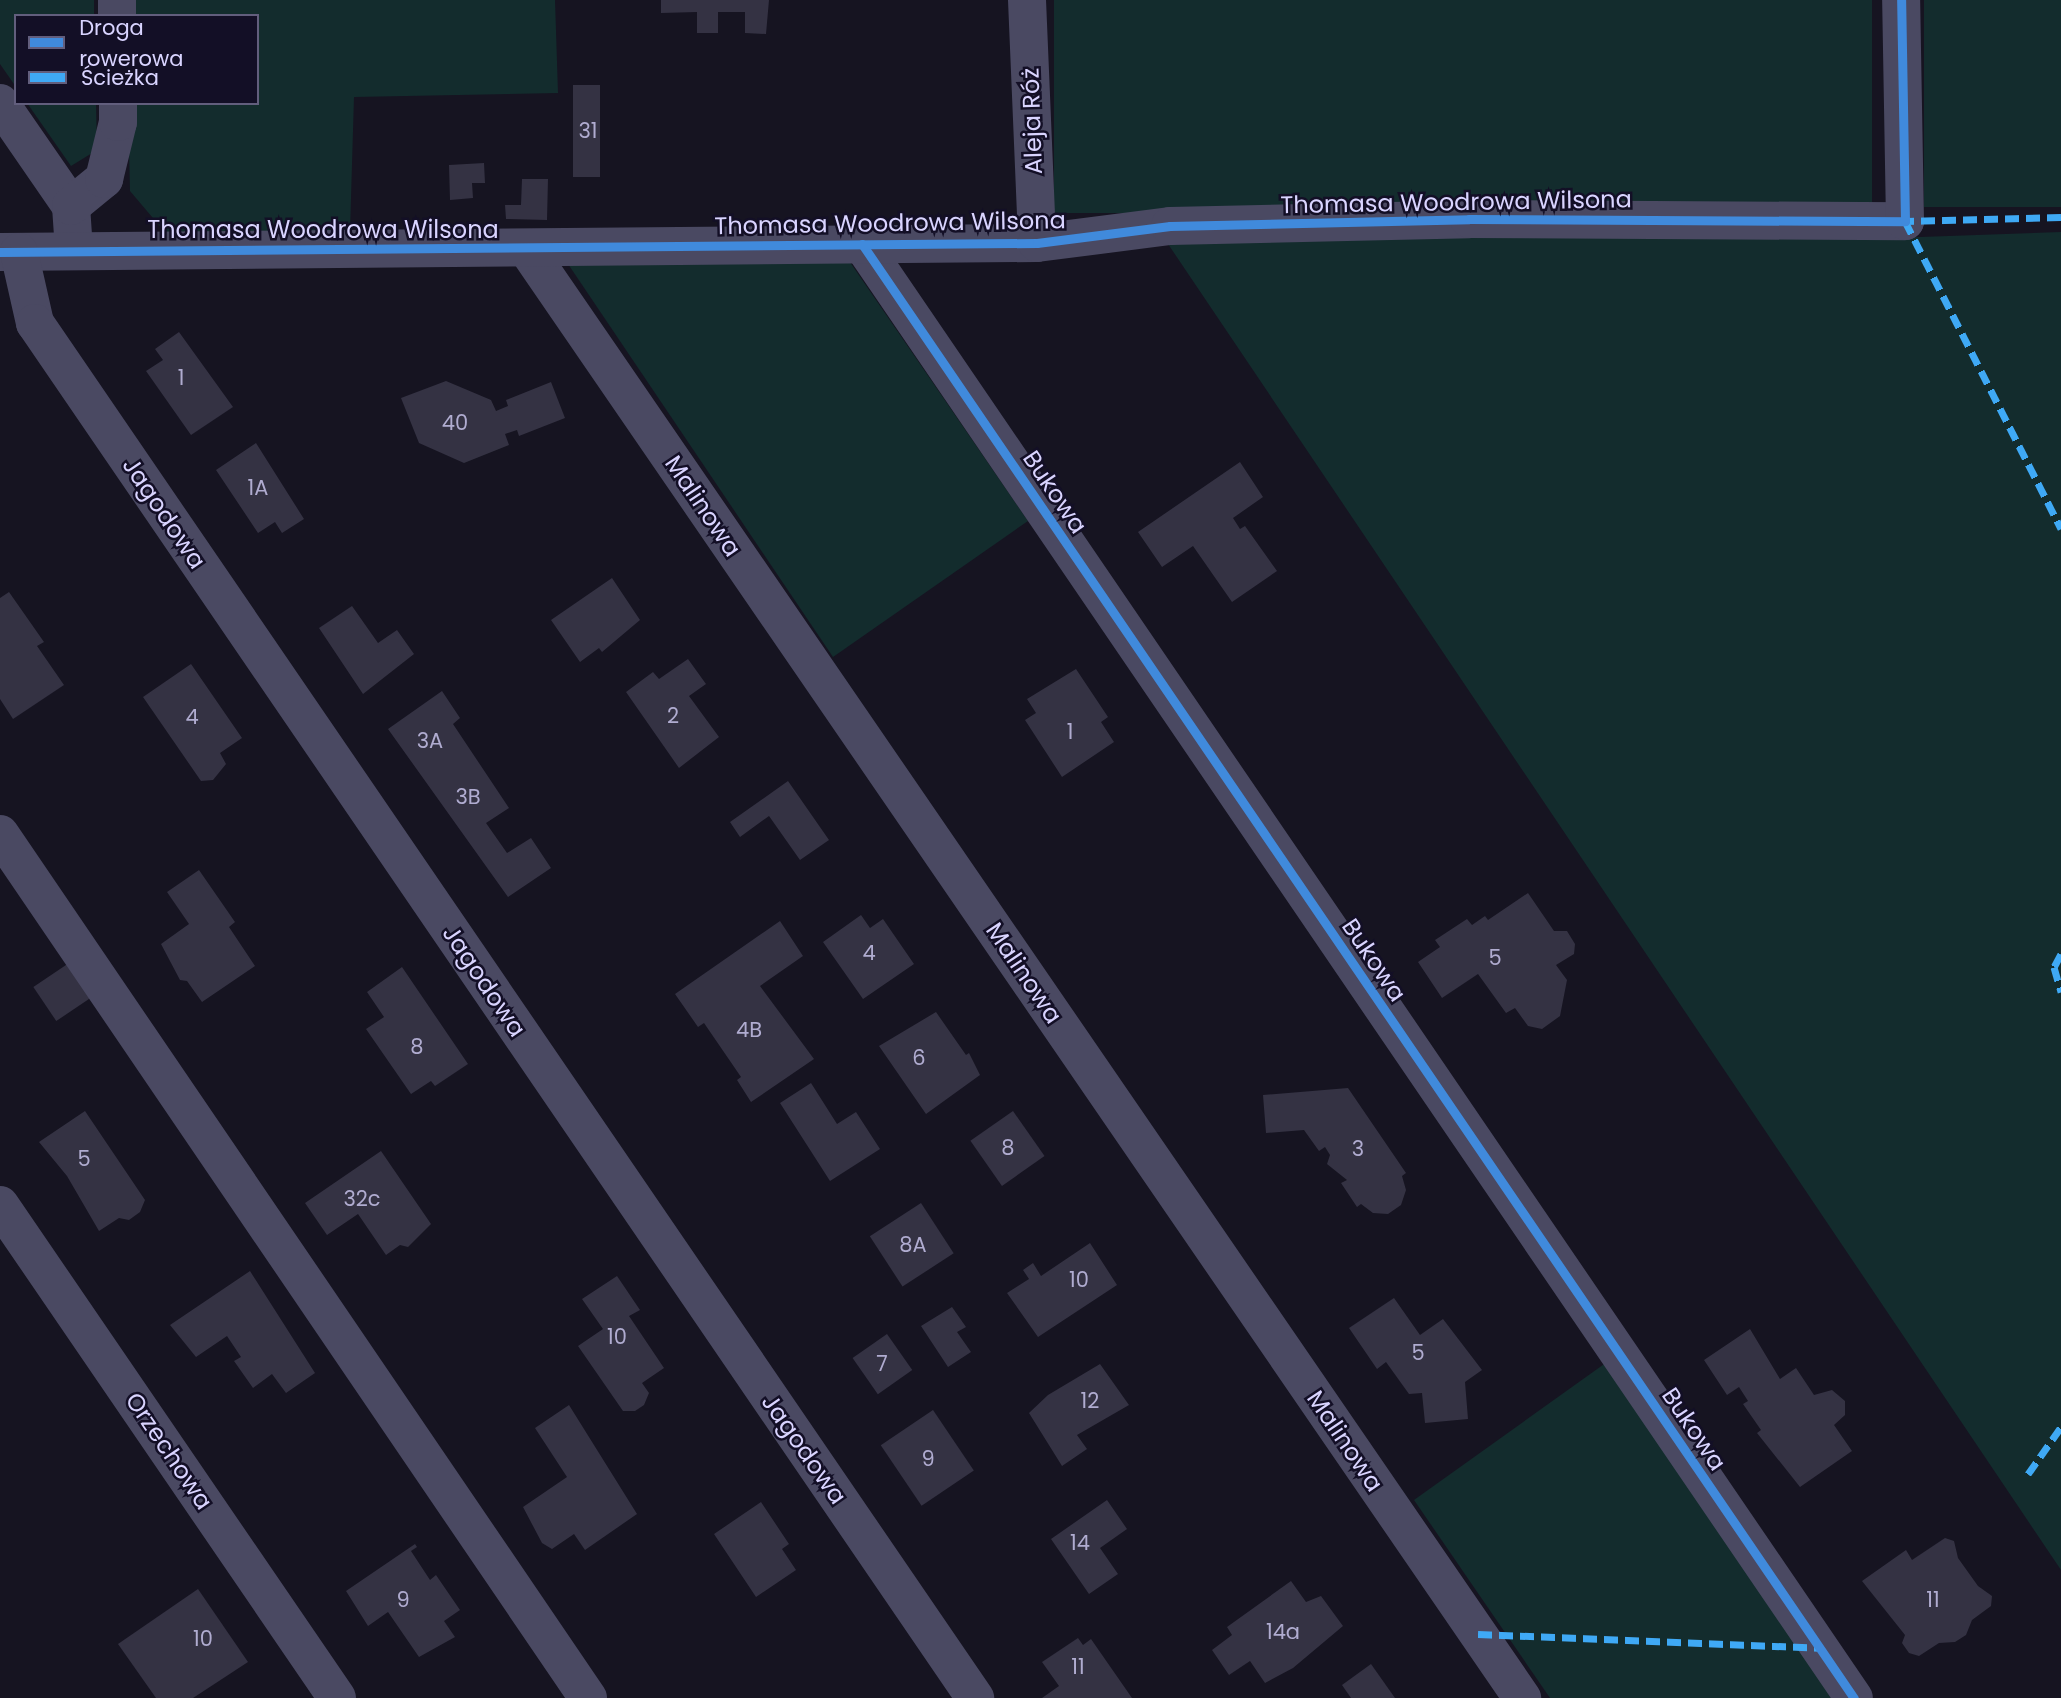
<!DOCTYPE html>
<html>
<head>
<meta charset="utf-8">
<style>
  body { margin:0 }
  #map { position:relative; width:2061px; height:1698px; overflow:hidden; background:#161421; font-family:Poppins,sans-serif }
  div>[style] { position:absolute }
  .green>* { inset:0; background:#132c2d; transform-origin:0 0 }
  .building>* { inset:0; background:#343243; transform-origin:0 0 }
  .minor>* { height:38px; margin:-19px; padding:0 19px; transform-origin:19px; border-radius:19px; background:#4a4962 }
  .quiet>* { height:7px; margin-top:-3.5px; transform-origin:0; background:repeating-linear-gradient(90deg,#3fa9f5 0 14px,transparent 0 21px) }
  .cycleway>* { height:9px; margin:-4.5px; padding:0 4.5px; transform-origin:4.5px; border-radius:4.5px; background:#408adc }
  span { translate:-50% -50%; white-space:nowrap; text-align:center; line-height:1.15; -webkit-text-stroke:5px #130f26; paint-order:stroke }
  .number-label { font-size:21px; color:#b0acd0 }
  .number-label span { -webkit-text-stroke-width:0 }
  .street-label { font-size:24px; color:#d9d4ff }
  .legend { position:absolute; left:14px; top:14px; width:245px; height:91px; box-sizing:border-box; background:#130f26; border:2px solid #625e7d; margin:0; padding:9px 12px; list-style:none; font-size:21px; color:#d9d4ff }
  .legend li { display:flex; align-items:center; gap:14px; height:35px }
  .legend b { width:35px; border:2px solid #625e7d }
</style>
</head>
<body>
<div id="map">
  <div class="green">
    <i style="clip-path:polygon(0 0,94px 0,94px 16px,16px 16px,16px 87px,0 64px)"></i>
    <i style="clip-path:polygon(125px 0,555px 0,558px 93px,354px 97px,350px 232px,169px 237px,130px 191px,128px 103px,257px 103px,257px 16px,126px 16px)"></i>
    <i style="left:1054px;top:0;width:818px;height:213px"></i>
    <i style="left:1924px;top:0;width:137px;height:207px"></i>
    <i style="clip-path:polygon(27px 103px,96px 103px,97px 150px,71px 166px)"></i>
    <i style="clip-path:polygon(2061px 232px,2061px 1570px,1164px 238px,1892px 238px)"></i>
    <i style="clip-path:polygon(843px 252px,1028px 521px,833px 657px,566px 261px)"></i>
    <i style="clip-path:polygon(1607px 1362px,1836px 1698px,1550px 1698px,1414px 1500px)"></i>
  </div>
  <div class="building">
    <i style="clip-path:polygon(661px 0,769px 0,766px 34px,745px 33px,745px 12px,718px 12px,718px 33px,697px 33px,697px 12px,661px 13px)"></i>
    <i style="left:573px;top:85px;width:27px;height:92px"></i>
    <i style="clip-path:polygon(484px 163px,485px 183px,472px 183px,473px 198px,450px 200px,449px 165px)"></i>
    <i style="clip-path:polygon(522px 179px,548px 179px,547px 220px,506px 219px,505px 205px,521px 205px)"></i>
    <i style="clip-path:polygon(179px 332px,233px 407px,191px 435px,146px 371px,163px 360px,155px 349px)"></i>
    <i style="clip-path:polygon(446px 381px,491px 400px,496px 411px,508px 406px,506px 400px,551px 382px,565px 418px,519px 436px,517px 430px,505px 434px,509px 445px,464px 463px,419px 443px,401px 398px)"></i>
    <i style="clip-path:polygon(256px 443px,304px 519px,282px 533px,275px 522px,258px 533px,216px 470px)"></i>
    <i style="clip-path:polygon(1240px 462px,1263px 497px,1233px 518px,1240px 529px,1245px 526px,1277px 571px,1232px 602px,1193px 546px,1162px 567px,1138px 532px)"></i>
    <i style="clip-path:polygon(612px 578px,640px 620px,602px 652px,599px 648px,580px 662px,551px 620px)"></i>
    <i style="clip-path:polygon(9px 592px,44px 642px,37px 646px,64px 685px,13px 719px,0 699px,0 598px)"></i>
    <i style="clip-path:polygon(352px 606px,378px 643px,397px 630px,414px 654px,363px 694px,319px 628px)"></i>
    <i style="clip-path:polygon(688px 659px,706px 684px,689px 696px,719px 737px,679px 768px,626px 692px,653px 672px,659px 679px)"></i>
    <i style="clip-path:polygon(191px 664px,242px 738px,220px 753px,226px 764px,213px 780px,201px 781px,143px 697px)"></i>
    <i style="clip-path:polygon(1076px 669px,1108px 717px,1101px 722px,1114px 742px,1062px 777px,1025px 720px,1036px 713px,1027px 699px)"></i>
    <i style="clip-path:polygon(442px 691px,460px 718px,453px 724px,509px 808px,486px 823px,507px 853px,531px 838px,551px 868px,508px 897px,388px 729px)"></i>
    <i style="clip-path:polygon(788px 781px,829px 840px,800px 860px,769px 816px,740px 837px,730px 822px)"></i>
    <i style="clip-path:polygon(199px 870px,235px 922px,229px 927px,255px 966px,202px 1002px,187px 981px,180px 980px,161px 944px,189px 924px,167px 892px)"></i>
    <i style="clip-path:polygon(1528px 893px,1554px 931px,1567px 931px,1575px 944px,1574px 954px,1556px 965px,1567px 980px,1560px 1016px,1542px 1029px,1528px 1026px,1515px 1008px,1506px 1013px,1478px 974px,1442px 998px,1418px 962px,1440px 947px,1435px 940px,1467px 919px,1472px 925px,1485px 916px,1488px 920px)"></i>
    <i style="clip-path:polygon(861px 915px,870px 928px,883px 919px,914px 964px,863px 999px,823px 942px)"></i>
    <i style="clip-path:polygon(780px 921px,803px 956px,760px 986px,814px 1059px,751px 1102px,737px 1080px,741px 1077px,704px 1023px,698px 1027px,675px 994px)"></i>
    <i style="left:69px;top:963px;width:41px;height:43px;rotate:56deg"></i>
    <i style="clip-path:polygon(402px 967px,468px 1064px,435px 1086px,431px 1081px,411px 1094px,366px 1029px,384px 1017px,367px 992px)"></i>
    <i style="clip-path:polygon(936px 1012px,966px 1055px,969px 1053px,980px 1075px,926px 1114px,879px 1046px)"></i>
    <i style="clip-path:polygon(811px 1083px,837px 1124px,856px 1112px,880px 1149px,830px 1181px,780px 1103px)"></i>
    <i style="clip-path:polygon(1348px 1088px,1406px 1173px,1402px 1176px,1406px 1190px,1401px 1205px,1388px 1214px,1373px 1213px,1361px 1204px,1357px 1207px,1341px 1183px,1347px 1180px,1327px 1164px,1330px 1155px,1325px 1147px,1319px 1151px,1304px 1130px,1266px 1133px,1263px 1095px)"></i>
    <i style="clip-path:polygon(85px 1111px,145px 1200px,140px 1212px,129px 1220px,119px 1218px,99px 1231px,67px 1176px,39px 1142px)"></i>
    <i style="left:1013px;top:1111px;width:55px;height:52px;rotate:55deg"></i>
    <i style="clip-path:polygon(381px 1151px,431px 1224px,408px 1247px,400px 1245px,386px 1255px,358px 1214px,327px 1235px,305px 1203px)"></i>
    <i style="left:921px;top:1203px;width:60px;height:61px;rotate:57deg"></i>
    <i style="clip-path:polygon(1090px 1243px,1117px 1285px,1038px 1337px,1007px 1293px,1029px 1279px,1023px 1270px,1033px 1263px,1041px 1276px)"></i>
    <i style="clip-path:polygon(250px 1271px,315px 1373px,286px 1393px,272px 1374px,253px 1388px,234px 1361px,241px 1357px,227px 1336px,196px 1357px,170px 1325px)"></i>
    <i style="clip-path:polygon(617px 1276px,640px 1310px,629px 1316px,664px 1368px,642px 1383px,649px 1393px,644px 1405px,635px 1411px,623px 1411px,578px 1346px,603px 1329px,582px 1299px)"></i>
    <i style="clip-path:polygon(1394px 1298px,1420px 1335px,1443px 1319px,1482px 1370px,1465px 1382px,1468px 1419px,1425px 1423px,1422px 1393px,1409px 1394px,1386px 1362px,1377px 1369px,1349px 1328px)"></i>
    <i style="clip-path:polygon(952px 1307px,966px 1327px,957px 1332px,971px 1352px,948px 1367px,921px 1326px)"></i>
    <i style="clip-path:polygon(1750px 1329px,1780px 1379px,1796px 1368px,1814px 1395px,1832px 1390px,1845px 1401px,1845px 1415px,1834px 1425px,1852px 1451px,1800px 1487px,1757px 1433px,1761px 1430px,1743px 1404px,1748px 1401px,1739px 1387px,1727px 1395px,1704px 1360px)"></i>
    <i style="left:887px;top:1334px;width:44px;height:42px;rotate:55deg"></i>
    <i style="clip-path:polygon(1100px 1364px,1129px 1405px,1077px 1435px,1087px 1449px,1062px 1466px,1029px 1413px,1048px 1395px)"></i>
    <i style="clip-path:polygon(569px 1405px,637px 1514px,585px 1550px,574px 1534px,552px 1549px,542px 1543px,523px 1507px,567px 1477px,535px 1428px)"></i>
    <i style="left:933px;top:1410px;width:73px;height:63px;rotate:56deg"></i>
    <i style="clip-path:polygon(1107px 1500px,1127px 1529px,1100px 1548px,1118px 1574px,1089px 1594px,1051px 1539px)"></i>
    <i style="clip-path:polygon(761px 1502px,789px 1544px,782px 1549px,796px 1570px,756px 1597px,714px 1534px)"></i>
    <i style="clip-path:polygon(1945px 1538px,1954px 1541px,1958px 1558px,1978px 1586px,1992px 1596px,1991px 1606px,1972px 1620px,1966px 1635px,1955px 1642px,1939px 1643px,1919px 1656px,1909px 1653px,1902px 1643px,1905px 1635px,1862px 1581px,1906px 1550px,1912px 1560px)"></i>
    <i style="clip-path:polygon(415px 1544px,417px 1547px,411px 1551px,430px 1580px,436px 1575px,460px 1610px,444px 1621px,455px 1637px,419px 1657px,388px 1612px,368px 1626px,346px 1591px)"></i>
    <i style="clip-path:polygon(1291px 1581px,1306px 1602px,1321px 1596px,1343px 1626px,1293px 1668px,1265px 1683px,1250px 1661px,1229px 1675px,1212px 1650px,1232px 1635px,1227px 1627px)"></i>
    <i style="clip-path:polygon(198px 1589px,248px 1662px,193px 1698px,156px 1698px,118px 1644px)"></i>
    <i style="clip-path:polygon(1078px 1638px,1083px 1645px,1091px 1639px,1132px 1698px,1042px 1698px,1059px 1686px,1042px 1662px)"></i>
    <i style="clip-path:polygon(1371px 1664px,1395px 1698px,1351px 1698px,1342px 1685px)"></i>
  </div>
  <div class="minor">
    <i style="left:117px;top:0;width:16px;rotate:90deg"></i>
    <i style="left:1027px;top:0;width:243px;rotate:87.6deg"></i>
    <i style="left:0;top:103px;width:125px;rotate:55.4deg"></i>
    <i style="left:71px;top:206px;width:44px;rotate:86.1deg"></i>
    <i style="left:71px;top:206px;width:43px;rotate:-39.3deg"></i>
    <i style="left:104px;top:179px;width:59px;rotate:-76.2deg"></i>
    <i style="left:118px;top:122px;width:19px;rotate:-90deg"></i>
    <i style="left:862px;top:244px;width:1760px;rotate:55.7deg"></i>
    <i style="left:527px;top:249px;width:1758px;rotate:55.52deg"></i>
    <i style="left:0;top:252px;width:1037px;rotate:-0.5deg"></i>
    <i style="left:1037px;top:243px;width:134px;rotate:-7.3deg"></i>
    <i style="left:1170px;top:226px;width:299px;rotate:-1.3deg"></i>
    <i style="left:1469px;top:219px;width:436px;rotate:0.3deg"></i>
    <i style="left:1905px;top:221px;width:221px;rotate:-91deg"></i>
    <i style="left:19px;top:252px;width:73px;rotate:77.3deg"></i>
    <i style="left:35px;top:323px;width:1666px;rotate:55.64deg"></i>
    <i style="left:0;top:834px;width:1045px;rotate:55.76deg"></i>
    <i style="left:0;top:1205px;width:597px;rotate:55.64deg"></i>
  </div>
  <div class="quiet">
    <i style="left:2061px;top:217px;width:156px;rotate:178.5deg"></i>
    <i style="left:1905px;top:221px;width:345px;rotate:63.1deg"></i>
    <i style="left:2061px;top:954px;width:15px;rotate:118deg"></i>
    <i style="left:2054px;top:967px;width:26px;rotate:74deg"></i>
    <i style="left:2028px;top:1474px;width:57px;rotate:-54.9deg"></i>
    <i style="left:1478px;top:1634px;width:342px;rotate:2.3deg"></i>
  </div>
  <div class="cycleway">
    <i style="left:862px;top:244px;width:1760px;rotate:55.7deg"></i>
    <i style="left:0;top:252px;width:1037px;rotate:-0.5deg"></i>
    <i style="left:1037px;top:243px;width:134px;rotate:-7.3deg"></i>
    <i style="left:1170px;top:226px;width:299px;rotate:-1.3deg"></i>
    <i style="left:1469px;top:219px;width:436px;rotate:0.3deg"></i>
    <i style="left:1905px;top:221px;width:221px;rotate:-91deg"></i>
  </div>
  <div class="number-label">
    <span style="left:588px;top:131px">31</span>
    <span style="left:181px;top:378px">1</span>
    <span style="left:455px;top:423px">40</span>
    <span style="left:258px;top:488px">1A</span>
    <span style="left:673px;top:716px">2</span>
    <span style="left:192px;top:717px">4</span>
    <span style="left:1070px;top:732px">1</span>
    <span style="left:430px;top:741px">3A</span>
    <span style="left:468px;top:797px">3B</span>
    <span style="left:869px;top:953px">4</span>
    <span style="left:1495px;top:958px">5</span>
    <span style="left:749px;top:1030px">4B</span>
    <span style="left:417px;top:1047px">8</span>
    <span style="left:919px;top:1058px">6</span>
    <span style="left:1008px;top:1148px">8</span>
    <span style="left:1358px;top:1149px">3</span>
    <span style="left:84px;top:1159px">5</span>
    <span style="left:362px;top:1199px">32c</span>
    <span style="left:913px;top:1245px">8A</span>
    <span style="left:1079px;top:1280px">10</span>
    <span style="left:617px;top:1337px">10</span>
    <span style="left:1418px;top:1353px">5</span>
    <span style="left:882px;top:1364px">7</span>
    <span style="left:1090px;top:1401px">12</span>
    <span style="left:928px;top:1459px">9</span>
    <span style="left:1080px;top:1543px">14</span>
    <span style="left:403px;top:1600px">9</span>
    <span style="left:1933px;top:1600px">11</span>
    <span style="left:1283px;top:1632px">14a</span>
    <span style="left:203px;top:1639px">10</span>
    <span style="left:1078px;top:1667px">11</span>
  </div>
  <div class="street-label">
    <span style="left:1032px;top:121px;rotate:-92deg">Aleja Róż</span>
    <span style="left:1456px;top:202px;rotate:-1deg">Thomasa Woodrowa Wilsona</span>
    <span style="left:890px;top:223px;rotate:-1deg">Thomasa Woodrowa Wilsona</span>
    <span style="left:323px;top:230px">Thomasa Woodrowa Wilsona</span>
    <span style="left:1055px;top:492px;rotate:56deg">Bukowa</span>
    <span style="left:703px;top:506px;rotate:56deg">Malinowa</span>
    <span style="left:164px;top:513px;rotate:56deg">Jagodowa</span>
    <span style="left:1374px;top:960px;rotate:56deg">Bukowa</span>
    <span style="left:1024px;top:973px;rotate:56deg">Malinowa</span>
    <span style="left:484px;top:981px;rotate:56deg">Jagodowa</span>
    <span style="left:1694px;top:1429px;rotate:56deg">Bukowa</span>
    <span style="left:1345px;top:1441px;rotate:56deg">Malinowa</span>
    <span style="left:804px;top:1449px;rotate:55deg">Jagodowa</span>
    <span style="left:169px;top:1451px;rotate:56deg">Orzechowa</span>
  </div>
  <ul class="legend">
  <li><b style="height:9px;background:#408adc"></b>Droga rowerowa</li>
  <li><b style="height:9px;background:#3fa9f5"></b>Ścieżka</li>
  </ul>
</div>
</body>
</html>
